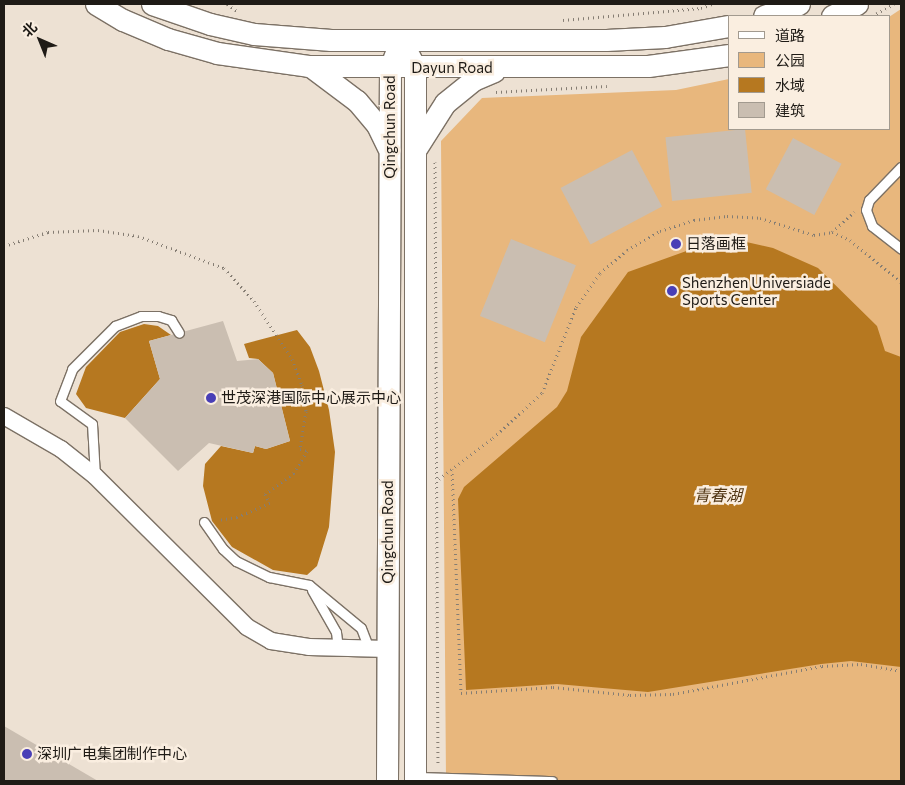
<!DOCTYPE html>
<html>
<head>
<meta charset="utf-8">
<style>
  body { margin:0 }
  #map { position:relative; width:905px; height:785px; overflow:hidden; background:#ede1d3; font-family:Commissioner,"Noto Sans SC",sans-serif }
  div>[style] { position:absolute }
  .green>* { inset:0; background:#e8b77d }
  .water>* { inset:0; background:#b67820 }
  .building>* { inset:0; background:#cabeb1; transform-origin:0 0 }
  .path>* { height:3px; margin-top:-1.5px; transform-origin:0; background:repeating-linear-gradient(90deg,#857d73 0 1px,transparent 0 5px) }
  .roads { filter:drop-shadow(1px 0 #7c7165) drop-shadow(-1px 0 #7c7165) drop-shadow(0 1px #7c7165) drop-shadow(0 -1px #7c7165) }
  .service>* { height:9px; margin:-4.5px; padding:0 4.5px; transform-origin:4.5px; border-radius:4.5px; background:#fff }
  .minor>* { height:16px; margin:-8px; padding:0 8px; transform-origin:8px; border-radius:8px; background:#fff }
  .tertiary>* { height:21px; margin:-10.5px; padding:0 10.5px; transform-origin:10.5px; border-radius:10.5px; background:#fff }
  .dots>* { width:14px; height:14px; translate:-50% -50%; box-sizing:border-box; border:2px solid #faeee0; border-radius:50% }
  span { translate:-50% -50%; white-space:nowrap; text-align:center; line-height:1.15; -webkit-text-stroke:5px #faeee0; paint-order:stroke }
  .street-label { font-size:15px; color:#1f1b16 }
  .poi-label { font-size:15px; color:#1f1b16 }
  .left { translate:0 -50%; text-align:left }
  .water-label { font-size:16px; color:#533816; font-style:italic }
  .frame { position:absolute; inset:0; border:5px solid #1f1b16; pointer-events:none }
  .legend { position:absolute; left:728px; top:15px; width:162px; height:115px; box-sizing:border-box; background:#faeee0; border:1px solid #a29a8f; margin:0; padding:6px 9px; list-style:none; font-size:15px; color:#1f1b16 }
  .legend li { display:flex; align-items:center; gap:10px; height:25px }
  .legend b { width:25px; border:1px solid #a29a8f }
  .north { position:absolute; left:15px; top:15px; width:50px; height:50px; -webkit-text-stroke:4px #faeee0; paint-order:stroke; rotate:316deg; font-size:14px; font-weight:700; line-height:20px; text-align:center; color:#1f1b16 }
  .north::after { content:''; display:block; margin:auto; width:18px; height:22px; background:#1f1b16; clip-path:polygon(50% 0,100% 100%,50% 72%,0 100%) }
</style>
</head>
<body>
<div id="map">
  <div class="green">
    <i style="clip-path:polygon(901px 9px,901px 781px,446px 781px,441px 141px,482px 98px,676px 90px,729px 79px,729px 129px,889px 129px,889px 17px)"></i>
  </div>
  <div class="water">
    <i style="clip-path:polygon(717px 240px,742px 241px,773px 248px,818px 268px,877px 326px,885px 351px,901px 357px,901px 667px,851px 661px,821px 664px,648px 692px,557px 684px,466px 690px,458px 499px,464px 487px,557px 407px,567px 391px,581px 337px,628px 272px)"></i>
    <i style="clip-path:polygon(144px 324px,158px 326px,171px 335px,149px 341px,160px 379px,125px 418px,86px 408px,76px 394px,86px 367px,120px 332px)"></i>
    <i style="clip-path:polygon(297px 330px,310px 347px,319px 371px,329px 410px,335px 452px,329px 527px,317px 566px,307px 575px,273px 570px,232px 547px,212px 521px,203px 486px,205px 464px,221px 446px,253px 453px,255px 446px,266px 449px,290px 441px,273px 373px,258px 359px,249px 358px,244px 344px)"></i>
  </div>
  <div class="building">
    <i style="left:745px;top:129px;width:64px;height:80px;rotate:84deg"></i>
    <i style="left:793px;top:138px;width:55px;height:58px;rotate:28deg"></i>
    <i style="left:632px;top:150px;width:64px;height:81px;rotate:62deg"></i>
    <i style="left:511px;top:239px;width:70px;height:83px;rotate:22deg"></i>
    <i style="clip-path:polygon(223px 321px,237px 361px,258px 359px,273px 373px,290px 441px,266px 449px,255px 446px,253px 453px,209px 443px,178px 471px,125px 418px,160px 379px,149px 341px)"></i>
    <i style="clip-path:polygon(4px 726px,98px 781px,4px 781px)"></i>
  </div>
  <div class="path">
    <i style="left:227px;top:4px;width:12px;rotate:35deg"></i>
    <i style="left:872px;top:16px;width:25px;rotate:-29deg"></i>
    <i style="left:563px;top:20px;width:139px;rotate:-5deg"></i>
    <i style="left:701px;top:8px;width:12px;rotate:-20deg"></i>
    <i style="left:496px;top:92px;width:111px;rotate:-3.1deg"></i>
    <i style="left:435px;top:162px;width:604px;rotate:89.72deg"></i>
    <i style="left:832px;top:232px;width:30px;rotate:-42deg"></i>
    <i style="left:4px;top:246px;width:46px;rotate:-17.7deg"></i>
    <i style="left:48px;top:232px;width:50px;rotate:-2.3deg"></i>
    <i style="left:98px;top:230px;width:40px;rotate:8.5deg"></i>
    <i style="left:138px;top:236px;width:92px;rotate:20.4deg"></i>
    <i style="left:224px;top:268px;width:45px;rotate:47.7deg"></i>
    <i style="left:254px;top:301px;width:69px;rotate:56.8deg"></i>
    <i style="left:292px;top:359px;width:28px;rotate:69deg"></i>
    <i style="left:302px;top:385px;width:26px;rotate:81deg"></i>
    <i style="left:306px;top:411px;width:38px;rotate:99deg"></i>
    <i style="left:300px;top:449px;width:7px;rotate:16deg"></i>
    <i style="left:307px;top:451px;width:26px;rotate:121deg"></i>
    <i style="left:294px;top:473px;width:36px;rotate:144deg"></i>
    <i style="left:265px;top:494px;width:10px;rotate:61deg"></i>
    <i style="left:270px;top:503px;width:36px;rotate:157deg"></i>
    <i style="left:237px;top:517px;width:20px;rotate:171deg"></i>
    <i style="left:452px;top:469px;width:224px;rotate:87.7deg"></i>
    <i style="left:461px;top:693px;width:92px;rotate:-3.7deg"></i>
    <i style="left:553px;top:687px;width:77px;rotate:5.9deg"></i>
    <i style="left:630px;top:695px;width:43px;rotate:-1.3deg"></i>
    <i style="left:673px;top:694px;width:152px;rotate:-10.6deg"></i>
    <i style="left:822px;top:666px;width:39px;rotate:-3deg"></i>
    <i style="left:861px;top:664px;width:41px;rotate:9.9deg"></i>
    <i style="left:439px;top:479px;width:68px;rotate:-37.2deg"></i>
    <i style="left:493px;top:438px;width:67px;rotate:-42.6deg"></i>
    <i style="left:542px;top:393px;width:92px;rotate:-68.4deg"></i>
    <i style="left:576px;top:307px;width:42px;rotate:-54.8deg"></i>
    <i style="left:600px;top:273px;width:35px;rotate:-40deg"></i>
    <i style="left:627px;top:250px;width:38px;rotate:-30deg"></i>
    <i style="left:660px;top:231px;width:36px;rotate:-18deg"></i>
    <i style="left:694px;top:220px;width:33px;rotate:-7deg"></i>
    <i style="left:727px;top:216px;width:33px;rotate:3deg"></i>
    <i style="left:760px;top:218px;width:57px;rotate:17.5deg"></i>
    <i style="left:814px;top:235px;width:18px;rotate:-9deg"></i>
    <i style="left:832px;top:232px;width:20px;rotate:24deg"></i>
    <i style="left:850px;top:240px;width:66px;rotate:39.5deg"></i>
  </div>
  <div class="roads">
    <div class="service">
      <i style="left:901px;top:167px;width:46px;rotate:134.1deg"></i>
      <i style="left:869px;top:200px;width:10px;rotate:107deg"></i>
      <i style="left:866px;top:210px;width:17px;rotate:69deg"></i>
      <i style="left:872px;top:226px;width:37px;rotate:38deg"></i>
      <i style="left:95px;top:476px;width:52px;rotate:-93.3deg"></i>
      <i style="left:92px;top:424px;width:39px;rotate:-144deg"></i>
      <i style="left:60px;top:401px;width:34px;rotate:-69deg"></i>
      <i style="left:72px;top:369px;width:61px;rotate:-45deg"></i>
      <i style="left:115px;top:326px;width:28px;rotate:-21deg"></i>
      <i style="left:141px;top:316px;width:17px"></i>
      <i style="left:158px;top:316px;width:14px;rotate:17deg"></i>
      <i style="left:171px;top:320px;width:15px;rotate:58deg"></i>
      <i style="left:204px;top:522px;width:33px;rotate:55deg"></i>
      <i style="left:223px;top:549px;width:18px;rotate:43deg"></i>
      <i style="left:236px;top:561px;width:37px;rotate:26deg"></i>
      <i style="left:269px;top:577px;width:41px;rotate:11.3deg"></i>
      <i style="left:309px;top:585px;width:67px;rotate:39.6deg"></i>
      <i style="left:361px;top:628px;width:22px;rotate:69deg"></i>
      <i style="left:312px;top:590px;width:48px;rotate:60.3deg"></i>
      <i style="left:336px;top:632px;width:16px;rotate:83deg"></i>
      <i style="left:415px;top:777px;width:137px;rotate:1.7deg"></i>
    </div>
    <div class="minor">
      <i style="left:4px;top:416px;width:66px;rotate:30.1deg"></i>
      <i style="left:61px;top:449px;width:43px;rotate:38.5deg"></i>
      <i style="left:95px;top:476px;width:214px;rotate:44.8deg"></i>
      <i style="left:247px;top:627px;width:28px;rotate:30deg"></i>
      <i style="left:271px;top:641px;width:38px;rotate:9deg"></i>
      <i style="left:309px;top:647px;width:79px;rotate:1.5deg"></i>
    </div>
    <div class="tertiary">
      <i style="left:96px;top:4px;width:31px;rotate:31deg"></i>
      <i style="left:123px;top:20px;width:49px;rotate:22.9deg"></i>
      <i style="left:168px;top:39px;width:51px;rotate:15.9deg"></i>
      <i style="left:217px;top:53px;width:92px;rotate:8.1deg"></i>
      <i style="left:308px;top:66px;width:340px"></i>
      <i style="left:648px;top:66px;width:82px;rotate:-7.7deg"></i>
      <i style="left:152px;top:4px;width:61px;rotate:19deg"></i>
      <i style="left:210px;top:24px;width:45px;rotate:12.8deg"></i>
      <i style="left:254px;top:34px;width:77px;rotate:4.5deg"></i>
      <i style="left:331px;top:40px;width:275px"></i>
      <i style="left:606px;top:40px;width:59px;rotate:-2.9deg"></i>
      <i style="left:665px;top:37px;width:65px;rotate:-9.8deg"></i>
      <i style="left:764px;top:16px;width:37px;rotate:-19deg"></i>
      <i style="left:832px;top:16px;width:28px;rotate:-26deg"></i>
      <i style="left:401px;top:40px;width:31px;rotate:63deg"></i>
      <i style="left:415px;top:68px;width:713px;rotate:90deg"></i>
      <i style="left:313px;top:68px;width:55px;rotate:36.9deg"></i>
      <i style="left:357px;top:101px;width:31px;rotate:50deg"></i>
      <i style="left:377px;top:125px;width:25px;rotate:64deg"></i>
      <i style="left:417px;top:147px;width:52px;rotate:-57.5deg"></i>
      <i style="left:445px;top:103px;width:36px;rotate:-39deg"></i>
      <i style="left:473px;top:80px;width:23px;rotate:-23deg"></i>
      <i style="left:387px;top:781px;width:713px;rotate:-89.76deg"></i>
      <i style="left:390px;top:68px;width:30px;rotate:-69deg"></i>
    </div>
  </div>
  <div class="dots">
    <i style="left:676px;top:244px;background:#493fb6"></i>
    <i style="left:672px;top:291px;background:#493fb6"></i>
    <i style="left:211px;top:398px;background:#493fb6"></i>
    <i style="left:27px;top:754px;background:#493fb6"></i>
  </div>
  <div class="street-label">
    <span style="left:452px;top:68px">Dayun Road</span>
    <span style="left:390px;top:127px;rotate:-90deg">Qingchun Road</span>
    <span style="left:388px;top:532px;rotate:-90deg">Qingchun Road</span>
  </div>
  <div class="poi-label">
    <span class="left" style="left:686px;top:244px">日落画框</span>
    <span class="left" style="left:682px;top:291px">Shenzhen Universiade<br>Sports Center</span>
    <span class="left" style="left:221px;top:398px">世茂深港国际中心展示中心</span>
    <span class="left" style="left:37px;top:754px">深圳广电集团制作中心</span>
  </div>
  <div class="water-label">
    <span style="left:718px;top:495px">青春湖</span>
  </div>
  <div class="frame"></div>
  <ul class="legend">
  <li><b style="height:6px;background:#fff"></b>道路</li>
  <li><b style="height:14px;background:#e8b77d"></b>公园</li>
  <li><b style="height:14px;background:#b67820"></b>水域</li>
  <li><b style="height:14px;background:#cabeb1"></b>建筑</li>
  </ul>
  <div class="north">北</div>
</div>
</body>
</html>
